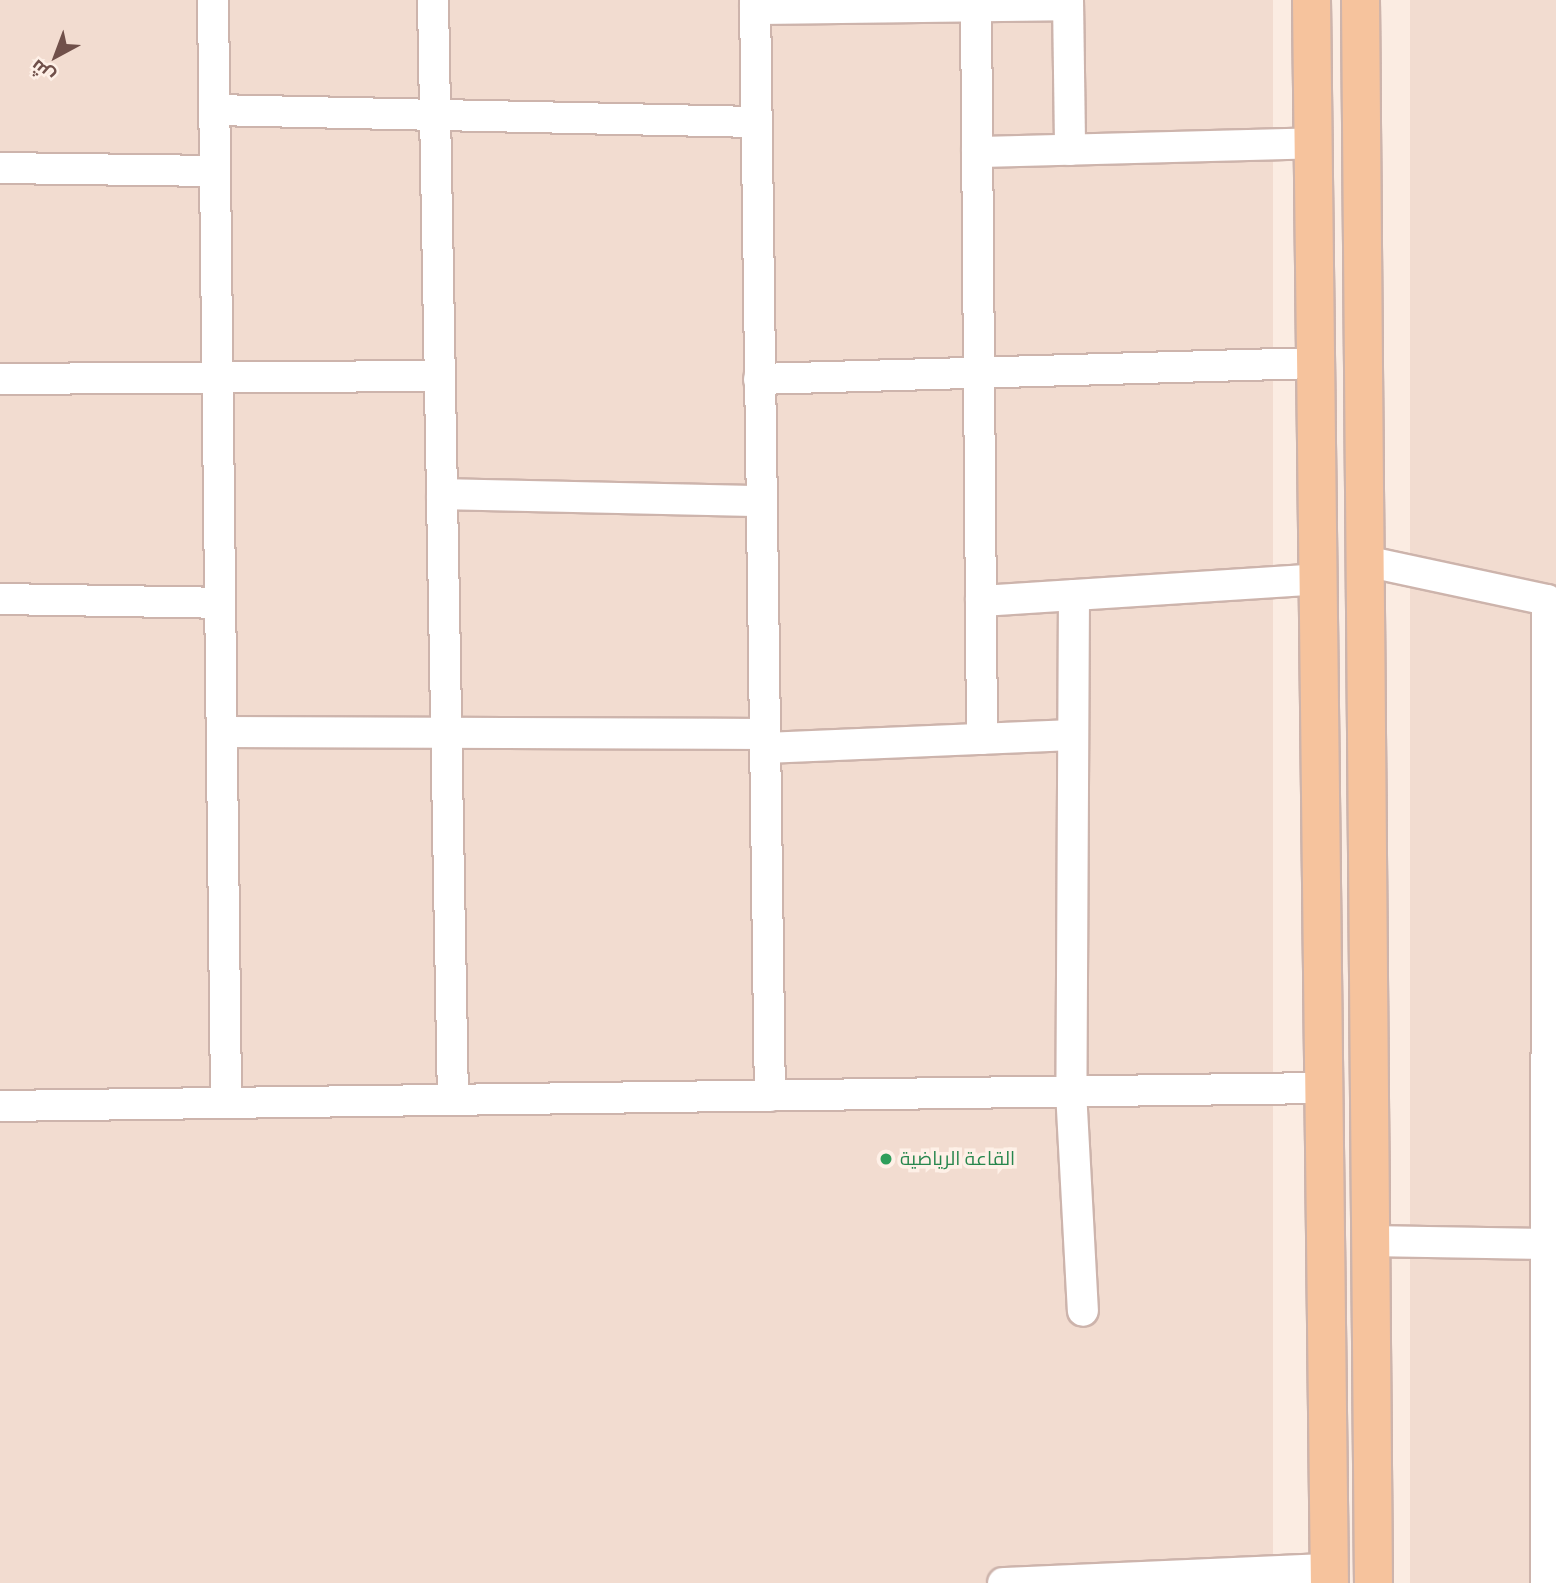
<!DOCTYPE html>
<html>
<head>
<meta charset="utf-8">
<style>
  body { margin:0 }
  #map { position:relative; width:1556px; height:1583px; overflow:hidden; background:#fbece2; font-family:"Archivo Narrow",Cairo,sans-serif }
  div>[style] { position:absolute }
  .residential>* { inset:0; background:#f2dcd0; transform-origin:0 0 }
  .roads { filter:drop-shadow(2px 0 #cdb4ac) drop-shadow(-2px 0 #cdb4ac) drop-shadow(0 2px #cdb4ac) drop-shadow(0 -2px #cdb4ac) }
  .minor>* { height:30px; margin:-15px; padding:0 15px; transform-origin:15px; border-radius:15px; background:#fff }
  .major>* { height:37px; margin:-18.5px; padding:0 18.5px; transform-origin:18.5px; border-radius:18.5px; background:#f6c39d }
  .dots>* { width:19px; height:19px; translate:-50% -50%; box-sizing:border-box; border:4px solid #fef0e7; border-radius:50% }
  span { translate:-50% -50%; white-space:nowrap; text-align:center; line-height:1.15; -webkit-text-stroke:7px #fef0e7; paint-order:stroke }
  .leisure-label { font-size:19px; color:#27864d }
  .left { translate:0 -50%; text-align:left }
  .north { position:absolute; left:21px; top:21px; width:70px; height:70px; -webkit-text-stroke:5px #fef0e7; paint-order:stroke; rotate:221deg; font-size:19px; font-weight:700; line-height:28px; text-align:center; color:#70504a }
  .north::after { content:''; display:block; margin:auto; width:24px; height:32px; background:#70504a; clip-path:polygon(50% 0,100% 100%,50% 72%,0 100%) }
</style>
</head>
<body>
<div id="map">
  <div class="residential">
    <i style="left:0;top:0;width:1273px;height:1583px"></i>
    <i style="left:1410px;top:0;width:146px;height:1583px"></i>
  </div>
  <div class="roads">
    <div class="minor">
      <i style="left:213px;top:0;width:1103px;rotate:89.32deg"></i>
      <i style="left:433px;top:0;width:1100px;rotate:88.96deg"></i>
      <i style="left:755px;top:0;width:1096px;rotate:89.22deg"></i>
      <i style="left:1068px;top:0;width:150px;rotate:89.2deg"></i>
      <i style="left:976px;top:7px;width:732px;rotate:89.53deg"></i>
      <i style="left:755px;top:9px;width:313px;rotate:-0.7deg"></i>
      <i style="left:214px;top:110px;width:540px;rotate:1.27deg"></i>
      <i style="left:977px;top:152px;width:333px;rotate:-1.5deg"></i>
      <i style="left:0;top:168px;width:215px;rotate:0.8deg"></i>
      <i style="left:0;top:379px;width:440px;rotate:-0.4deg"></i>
      <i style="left:759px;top:379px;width:557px;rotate:-1.65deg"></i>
      <i style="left:442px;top:494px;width:319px;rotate:1.3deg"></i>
      <i style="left:1365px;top:561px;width:186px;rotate:12.1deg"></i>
      <i style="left:1547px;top:600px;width:983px;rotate:90.06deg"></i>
      <i style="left:1074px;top:595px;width:496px;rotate:90.3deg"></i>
      <i style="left:1071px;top:1091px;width:220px;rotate:86.9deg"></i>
      <i style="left:0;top:599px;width:220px;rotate:1deg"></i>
      <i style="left:981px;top:601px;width:338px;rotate:-3.7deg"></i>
      <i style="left:222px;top:732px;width:542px;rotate:0.21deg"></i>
      <i style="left:765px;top:748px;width:308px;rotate:-2.4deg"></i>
      <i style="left:0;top:1106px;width:1320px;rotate:-0.78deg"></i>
      <i style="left:1369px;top:1241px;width:176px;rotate:1deg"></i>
      <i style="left:1003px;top:1583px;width:325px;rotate:-2.5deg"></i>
    </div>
    <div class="major">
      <i style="left:1311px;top:0;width:1583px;rotate:89.35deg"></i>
      <i style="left:1360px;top:0;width:1583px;rotate:89.53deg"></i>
    </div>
  </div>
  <div class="dots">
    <i style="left:886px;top:1159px;background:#2e9e5b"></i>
  </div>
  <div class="leisure-label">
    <span class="left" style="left:900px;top:1159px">القاعة الرياضية</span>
  </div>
  <div class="north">ش</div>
</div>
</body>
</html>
